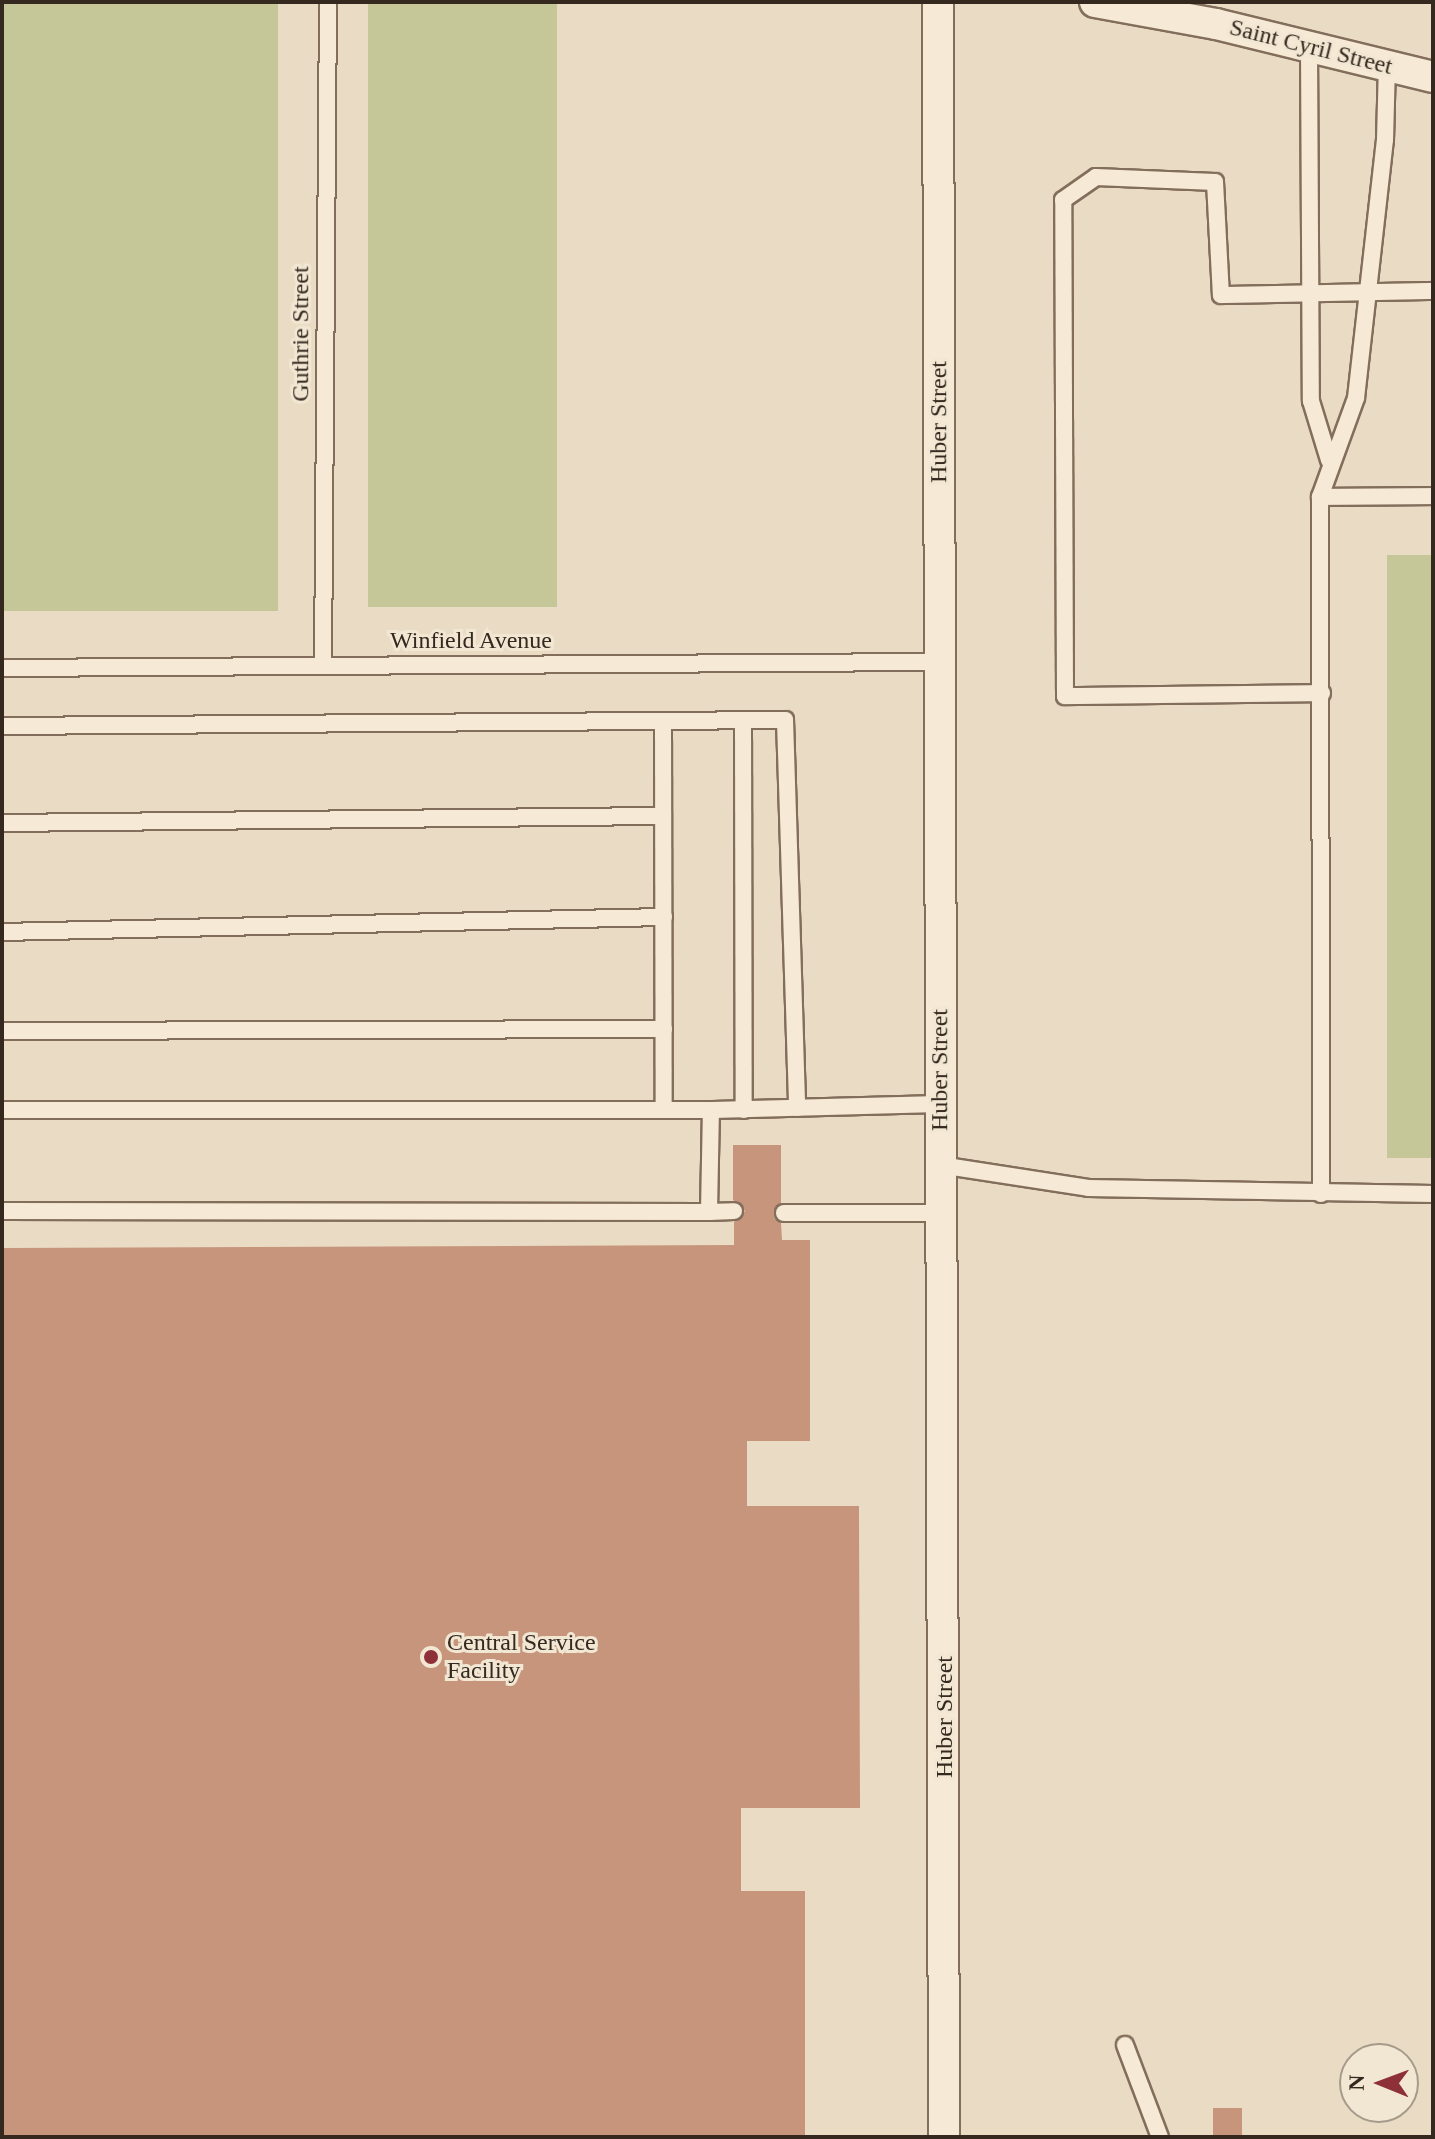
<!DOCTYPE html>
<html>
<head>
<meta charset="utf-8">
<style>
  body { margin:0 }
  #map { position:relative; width:1435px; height:2139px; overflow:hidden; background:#eadcc4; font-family:"Times New Roman",serif }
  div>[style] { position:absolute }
  .green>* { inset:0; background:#c5c798; transform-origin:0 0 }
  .building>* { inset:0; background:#c6957c; transform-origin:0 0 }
  .roads { filter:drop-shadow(2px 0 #836e5c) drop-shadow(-2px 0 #836e5c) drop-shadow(0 2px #836e5c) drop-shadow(0 -2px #836e5c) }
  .lane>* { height:16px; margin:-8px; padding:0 8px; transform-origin:8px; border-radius:8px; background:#f6ead6 }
  .street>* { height:30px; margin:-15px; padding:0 15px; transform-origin:15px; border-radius:15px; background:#f6ead6 }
  .dots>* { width:22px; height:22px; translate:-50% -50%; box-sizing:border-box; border:4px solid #f2e7d3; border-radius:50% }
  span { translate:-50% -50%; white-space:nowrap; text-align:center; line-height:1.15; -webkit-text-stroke:6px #f2e7d3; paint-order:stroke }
  .street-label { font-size:24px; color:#34281f }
  .poi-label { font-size:24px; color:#34281f }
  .left { translate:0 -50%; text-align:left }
  .frame { position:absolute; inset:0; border:4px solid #34281f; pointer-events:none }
  .north { position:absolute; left:1339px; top:2043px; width:80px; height:80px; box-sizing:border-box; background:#f2e7d3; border:2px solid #a69b8b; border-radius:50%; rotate:271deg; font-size:22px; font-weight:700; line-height:32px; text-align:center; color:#34281f }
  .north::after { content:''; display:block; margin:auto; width:28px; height:36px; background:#8e3038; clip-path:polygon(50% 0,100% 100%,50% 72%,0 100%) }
</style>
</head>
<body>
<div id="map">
  <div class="green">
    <i style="left:2px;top:2px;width:276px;height:609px"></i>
    <i style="left:368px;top:2px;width:189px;height:605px"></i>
    <i style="left:1387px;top:555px;width:46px;height:603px"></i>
  </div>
  <div class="building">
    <i style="clip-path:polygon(733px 1145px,781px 1145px,781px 1203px,774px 1218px,781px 1223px,782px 1240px,810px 1240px,810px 1441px,747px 1441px,747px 1506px,859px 1506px,860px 1808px,741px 1808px,741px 1891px,805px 1891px,805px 2137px,2px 2137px,2px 1248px,734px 1245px,734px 1222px,745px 1211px,733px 1200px)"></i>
    <i style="left:1213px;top:2108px;width:29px;height:29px"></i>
  </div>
  <div class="roads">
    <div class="lane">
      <i style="left:1309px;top:47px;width:354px;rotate:89.7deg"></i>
      <i style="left:1311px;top:401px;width:62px;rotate:73deg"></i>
      <i style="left:1320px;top:497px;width:113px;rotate:-0.5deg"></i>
      <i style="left:323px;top:666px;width:664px;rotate:-89.57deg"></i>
      <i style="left:2px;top:668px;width:937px;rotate:-0.37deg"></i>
      <i style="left:1322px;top:693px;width:257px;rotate:179.3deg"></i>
      <i style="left:1065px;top:696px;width:496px;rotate:-90.2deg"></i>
      <i style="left:1063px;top:200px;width:40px;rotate:-34.9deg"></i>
      <i style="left:1096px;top:177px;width:119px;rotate:2.4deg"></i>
      <i style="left:1215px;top:182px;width:113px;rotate:87deg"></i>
      <i style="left:1221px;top:295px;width:212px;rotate:-1.1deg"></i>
      <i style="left:743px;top:720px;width:390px;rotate:89.9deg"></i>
      <i style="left:663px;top:721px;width:389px;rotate:89.9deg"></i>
      <i style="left:2px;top:726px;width:783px;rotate:-0.44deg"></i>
      <i style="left:785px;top:720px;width:388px;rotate:88.2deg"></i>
      <i style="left:2px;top:823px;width:661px;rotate:-0.61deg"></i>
      <i style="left:2px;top:932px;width:662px;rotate:-1.3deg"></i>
      <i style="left:2px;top:1031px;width:662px;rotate:-0.17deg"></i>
      <i style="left:2px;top:1110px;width:709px"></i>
      <i style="left:940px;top:1165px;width:150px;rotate:8.8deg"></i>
      <i style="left:1088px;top:1188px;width:345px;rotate:1deg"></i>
      <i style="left:1321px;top:1194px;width:697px;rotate:-90.08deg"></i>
      <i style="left:1320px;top:497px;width:105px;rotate:-70deg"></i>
      <i style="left:1356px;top:398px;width:260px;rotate:-83.6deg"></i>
      <i style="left:1385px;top:140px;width:74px;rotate:-88.5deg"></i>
      <i style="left:2px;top:1211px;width:707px;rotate:0.08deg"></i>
      <i style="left:709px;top:1212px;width:102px;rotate:-88.9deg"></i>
      <i style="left:711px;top:1110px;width:229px;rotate:-1.5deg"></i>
      <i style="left:709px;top:1212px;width:25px;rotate:-2deg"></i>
      <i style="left:784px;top:1213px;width:157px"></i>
      <i style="left:1125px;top:2045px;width:98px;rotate:69.2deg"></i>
    </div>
    <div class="street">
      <i style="left:938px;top:2px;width:2135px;rotate:89.84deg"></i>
      <i style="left:1095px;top:2px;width:123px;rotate:10.3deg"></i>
      <i style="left:1216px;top:24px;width:223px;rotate:13.7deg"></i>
    </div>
  </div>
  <div class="dots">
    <i style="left:431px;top:1657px;background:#8e3038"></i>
  </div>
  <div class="street-label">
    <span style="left:1311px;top:47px;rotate:14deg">Saint Cyril Street</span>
    <span style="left:301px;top:334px;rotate:-90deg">Guthrie Street</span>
    <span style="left:939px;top:422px;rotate:-90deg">Huber Street</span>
    <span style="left:471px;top:641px">Winfield Avenue</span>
    <span style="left:940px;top:1070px;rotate:-90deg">Huber Street</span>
    <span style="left:945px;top:1717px;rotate:-90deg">Huber Street</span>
  </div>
  <div class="poi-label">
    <span class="left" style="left:447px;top:1657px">Central Service<br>Facility</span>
  </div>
  <div class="frame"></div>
  <div class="north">N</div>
</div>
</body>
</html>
